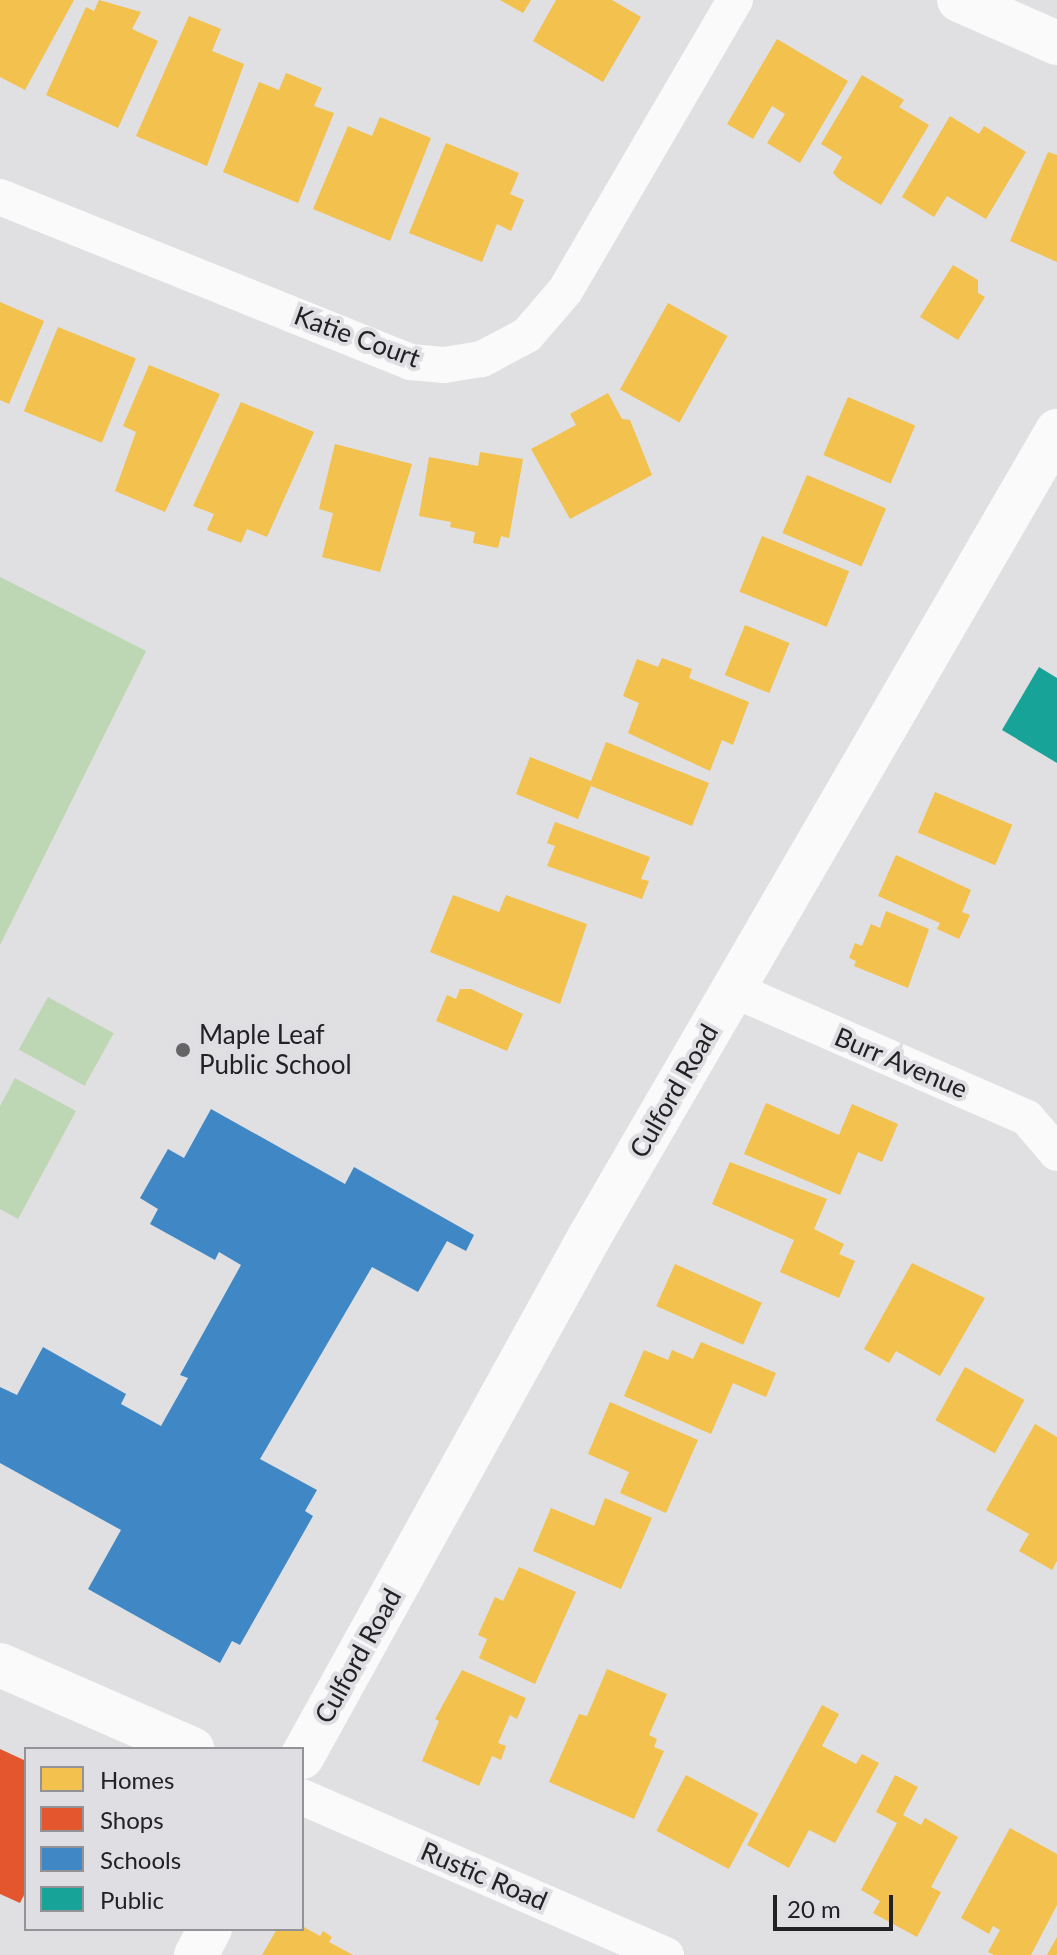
<!DOCTYPE html>
<html>
<head>
<meta charset="utf-8">
<style>
  body { margin:0 }
  #map { position:relative; width:1057px; height:1955px; overflow:hidden; background:#e0dfe1; font-family:Lato,sans-serif }
  div>[style] { position:absolute }
  .green>* { inset:0; background:#bdd6b3; transform-origin:0 0 }
  .homes>* { inset:0; background:#f2c14e; transform-origin:0 0 }
  .shops>* { inset:0; background:#e4572e }
  .schools>* { inset:0; background:#3f88c5 }
  .public>* { inset:0; background:#17a398 }
  .minor>* { height:36px; margin:-18px; padding:0 18px; transform-origin:18px; border-radius:18px; background:#fafafa }
  .tertiary>* { height:44px; margin:-22px; padding:0 22px; transform-origin:22px; border-radius:22px; background:#fafafa }
  .dots>* { width:22px; height:22px; translate:-50% -50%; box-sizing:border-box; border:4px solid #dfdee2; border-radius:50% }
  span { translate:-50% -50%; white-space:nowrap; text-align:center; line-height:1.15; -webkit-text-stroke:8px #dfdee2; paint-order:stroke }
  .street-label { font-size:26px; color:#222123 }
  .poi-label { font-size:26px; color:#222123 }
  .left { translate:0 -50%; text-align:left }
  .legend { position:absolute; left:24px; top:1747px; width:280px; height:184px; box-sizing:border-box; background:#dfdee2; border:2px solid #939296; margin:0; padding:10px 14px; list-style:none; font-size:24px; color:#222123 }
  .legend li { display:flex; align-items:center; gap:16px; height:40px }
  .legend b { width:40px; border:2px solid #939296 }
  .scale { position:absolute; left:773px; top:1895px; width:120px; height:36px; box-sizing:border-box; border:4px solid #222123; border-top:0; padding-left:10px; font-size:24px; line-height:28px; white-space:nowrap; color:#222123; -webkit-text-stroke:6px #dfdee2; paint-order:stroke }
</style>
</head>
<body>
<div id="map">
  <div class="green">
    <i style="clip-path:polygon(0 577px,146px 651px,0 945px)"></i>
    <i style="left:48px;top:997px;width:75px;height:60px;rotate:29deg"></i>
    <i style="clip-path:polygon(15px 1078px,76px 1111px,18px 1219px,0 1209px,0 1106px)"></i>
  </div>
  <div class="homes">
    <i style="clip-path:polygon(0 0,74px 0,25px 90px,0 77px)"></i>
    <i style="clip-path:polygon(99px 0,141px 12px,132px 29px,158px 41px,118px 128px,46px 95px,86px 7px,94px 11px)"></i>
    <i style="clip-path:polygon(500px 0,531px 0,523px 13px)"></i>
    <i style="clip-path:polygon(556px 0,612px 0,641px 17px,603px 82px,533px 41px)"></i>
    <i style="clip-path:polygon(189px 16px,221px 29px,212px 51px,244px 64px,207px 166px,136px 136px)"></i>
    <i style="clip-path:polygon(777px 39px,848px 81px,800px 163px,767px 143px,785px 114px,772px 106px,753px 139px,727px 124px)"></i>
    <i style="clip-path:polygon(286px 73px,322px 88px,314px 106px,334px 113px,298px 203px,223px 172px,259px 82px,279px 90px)"></i>
    <i style="clip-path:polygon(862px 75px,904px 100px,899px 107px,929px 125px,881px 205px,840px 180px,833px 173px,842px 157px,821px 144px)"></i>
    <i style="clip-path:polygon(950px 116px,979px 134px,984px 126px,1026px 152px,986px 219px,947px 196px,934px 217px,902px 197px)"></i>
    <i style="clip-path:polygon(380px 117px,431px 138px,390px 241px,313px 209px,348px 126px,372px 136px)"></i>
    <i style="clip-path:polygon(446px 143px,519px 173px,510px 194px,524px 200px,511px 231px,497px 224px,482px 262px,409px 233px)"></i>
    <i style="clip-path:polygon(1048px 152px,1057px 155px,1057px 262px,1010px 241px)"></i>
    <i style="clip-path:polygon(953px 265px,978px 280px,978px 293px,985px 297px,958px 340px,920px 317px)"></i>
    <i style="clip-path:polygon(0 302px,44px 321px,9px 404px,0 400px)"></i>
    <i style="left:668px;top:303px;width:68px;height:99px;rotate:29deg"></i>
    <i style="left:58px;top:327px;width:84px;height:91px;rotate:22deg"></i>
    <i style="clip-path:polygon(149px 365px,220px 394px,165px 512px,115px 491px,136px 432px,123px 426px)"></i>
    <i style="clip-path:polygon(608px 393px,622px 419px,630px 420px,652px 475px,570px 519px,531px 449px,576px 425px,570px 414px)"></i>
    <i style="left:848px;top:397px;width:73px;height:63px;rotate:23deg"></i>
    <i style="clip-path:polygon(241px 402px,314px 432px,267px 537px,247px 529px,241px 543px,207px 530px,214px 514px,193px 506px)"></i>
    <i style="clip-path:polygon(335px 444px,412px 464px,380px 572px,322px 557px,333px 513px,319px 509px)"></i>
    <i style="clip-path:polygon(480px 452px,523px 459px,509px 538px,501px 536px,498px 548px,473px 543px,475px 532px,450px 527px,451px 522px,419px 516px,429px 457px,478px 466px)"></i>
    <i style="left:807px;top:475px;width:86px;height:63px;rotate:23deg"></i>
    <i style="left:762px;top:536px;width:94px;height:60px;rotate:22deg"></i>
    <i style="left:745px;top:625px;width:48px;height:54px;rotate:22deg"></i>
    <i style="clip-path:polygon(662px 658px,692px 669px,689px 678px,749px 702px,733px 745px,722px 740px,710px 771px,628px 733px,639px 703px,623px 696px,637px 659px,658px 667px)"></i>
    <i style="clip-path:polygon(606px 742px,709px 783px,692px 826px,591px 786px,578px 819px,516px 794px,530px 757px,591px 781px)"></i>
    <i style="left:935px;top:792px;width:84px;height:44px;rotate:23deg"></i>
    <i style="clip-path:polygon(555px 822px,650px 857px,641px 879px,649px 881px,642px 899px,547px 866px,555px 846px,547px 843px)"></i>
    <i style="clip-path:polygon(896px 855px,971px 890px,962px 912px,970px 915px,959px 939px,937px 929px,940px 923px,878px 896px)"></i>
    <i style="clip-path:polygon(453px 895px,499px 912px,506px 895px,587px 924px,560px 1004px,430px 952px)"></i>
    <i style="clip-path:polygon(886px 911px,929px 929px,908px 988px,854px 966px,856px 961px,849px 958px,855px 943px,862px 946px,871px 924px,880px 928px)"></i>
    <i style="clip-path:polygon(460px 989px,471px 989px,523px 1014px,507px 1051px,436px 1021px,447px 995px,456px 999px)"></i>
    <i style="clip-path:polygon(766px 1103px,839px 1135px,852px 1104px,898px 1124px,882px 1162px,858px 1152px,840px 1195px,744px 1154px)"></i>
    <i style="clip-path:polygon(730px 1162px,827px 1199px,814px 1229px,844px 1244px,839px 1254px,855px 1261px,839px 1298px,780px 1272px,794px 1240px,712px 1204px)"></i>
    <i style="clip-path:polygon(912px 1263px,985px 1298px,940px 1376px,896px 1351px,889px 1363px,864px 1349px)"></i>
    <i style="left:675px;top:1264px;width:95px;height:46px;rotate:24deg"></i>
    <i style="clip-path:polygon(701px 1342px,776px 1373px,766px 1397px,733px 1383px,711px 1434px,624px 1396px,644px 1350px,668px 1360px,672px 1350px,693px 1359px)"></i>
    <i style="left:965px;top:1367px;width:68px;height:61px;rotate:29deg"></i>
    <i style="clip-path:polygon(610px 1402px,698px 1440px,666px 1513px,620px 1493px,629px 1472px,588px 1454px)"></i>
    <i style="clip-path:polygon(1035px 1424px,1057px 1437px,1057px 1561px,1052px 1570px,1019px 1551px,1029px 1534px,986px 1510px)"></i>
    <i style="clip-path:polygon(605px 1498px,652px 1518px,621px 1589px,533px 1551px,551px 1508px,594px 1526px)"></i>
    <i style="clip-path:polygon(519px 1567px,576px 1592px,535px 1684px,479px 1658px,487px 1639px,478px 1635px,495px 1597px,503px 1601px)"></i>
    <i style="clip-path:polygon(607px 1669px,667px 1694px,649px 1735px,657px 1739px,654px 1747px,664px 1751px,634px 1819px,549px 1782px,579px 1714px,587px 1716px)"></i>
    <i style="clip-path:polygon(462px 1670px,526px 1698px,517px 1719px,510px 1715px,498px 1743px,506px 1746px,501px 1760px,492px 1756px,479px 1786px,422px 1761px,439px 1721px,435px 1719px)"></i>
    <i style="clip-path:polygon(822px 1705px,839px 1714px,822px 1746px,856px 1764px,862px 1754px,879px 1763px,835px 1843px,809px 1830px,789px 1868px,747px 1845px)"></i>
    <i style="left:686px;top:1775px;width:82px;height:63px;rotate:28deg"></i>
    <i style="clip-path:polygon(895px 1775px,918px 1787px,903px 1815px,921px 1825px,925px 1818px,958px 1837px,931px 1887px,941px 1892px,917px 1937px,873px 1913px,880px 1901px,861px 1890px,897px 1823px,876px 1812px)"></i>
    <i style="clip-path:polygon(1010px 1828px,1057px 1854px,1057px 1905px,1031px 1955px,994px 1955px,988px 1952px,1000px 1930px,993px 1926px,989px 1934px,961px 1918px)"></i>
    <i style="clip-path:polygon(302px 1926px,320px 1936px,323px 1931px,332px 1937px,329px 1942px,353px 1955px,262px 1955px,277px 1929px)"></i>
    <i style="clip-path:polygon(1057px 1937px,1057px 1955px,1047px 1955px)"></i>
  </div>
  <div class="shops">
    <i style="clip-path:polygon(0 1749px,26px 1761px,26px 1891px,20px 1903px,0 1894px)"></i>
  </div>
  <div class="schools">
    <i style="clip-path:polygon(211px 1109px,345px 1184px,354px 1167px,474px 1235px,466px 1251px,447px 1241px,418px 1292px,372px 1267px,260px 1459px,317px 1490px,305px 1511px,313px 1516px,240px 1645px,232px 1641px,220px 1663px,88px 1589px,121px 1530px,0 1463px,0 1387px,17px 1395px,43px 1347px,126px 1394px,121px 1404px,161px 1426px,188px 1378px,180px 1375px,241px 1265px,219px 1252px,215px 1260px,150px 1224px,158px 1209px,140px 1198px,168px 1149px,184px 1158px)"></i>
  </div>
  <div class="public">
    <i style="clip-path:polygon(1039px 667px,1057px 678px,1057px 763px,1002px 730px)"></i>
  </div>
  <div class="minor">
    <i style="left:0;top:197px;width:442px;rotate:21.9deg"></i>
    <i style="left:410px;top:362px;width:34px;rotate:5deg"></i>
    <i style="left:444px;top:365px;width:38px;rotate:-9deg"></i>
    <i style="left:482px;top:359px;width:51px;rotate:-28.1deg"></i>
    <i style="left:527px;top:335px;width:58px;rotate:-49.2deg"></i>
    <i style="left:565px;top:291px;width:337px;rotate:-59.7deg"></i>
    <i style="left:732px;top:989px;width:322px;rotate:23.6deg"></i>
    <i style="left:1027px;top:1118px;width:46px;rotate:49.4deg"></i>
    <i style="left:302px;top:1797px;width:397px;rotate:23.5deg"></i>
  </div>
  <div class="tertiary">
    <i style="left:959px;top:0;width:107px;rotate:23.7deg"></i>
    <i style="left:0;top:1665px;width:210px;rotate:23.6deg"></i>
    <i style="left:302px;top:1757px;width:595px;rotate:-61.07deg"></i>
    <i style="left:590px;top:1236px;width:931px;rotate:-59.88deg"></i>
    <i style="left:196px;top:1955px;width:30px;rotate:-62deg"></i>
  </div>
  <div class="dots">
    <i style="left:183px;top:1050px;background:#646466"></i>
  </div>
  <div class="street-label">
    <span style="left:357px;top:337px;rotate:20deg">Katie Court</span>
    <span style="left:901px;top:1063px;rotate:23deg">Burr Avenue</span>
    <span style="left:674px;top:1091px;rotate:-60deg">Culford Road</span>
    <span style="left:358px;top:1656px;rotate:-61deg">Culford Road</span>
    <span style="left:484px;top:1876px;rotate:23deg">Rustic Road</span>
  </div>
  <div class="poi-label">
    <span class="left" style="left:199px;top:1050px">Maple Leaf<br>Public School</span>
  </div>
  <ul class="legend">
  <li><b style="height:22px;background:#f2c14e"></b>Homes</li>
  <li><b style="height:22px;background:#e4572e"></b>Shops</li>
  <li><b style="height:22px;background:#3f88c5"></b>Schools</li>
  <li><b style="height:22px;background:#17a398"></b>Public</li>
  </ul>
  <div class="scale">20 m</div>
</div>
</body>
</html>
